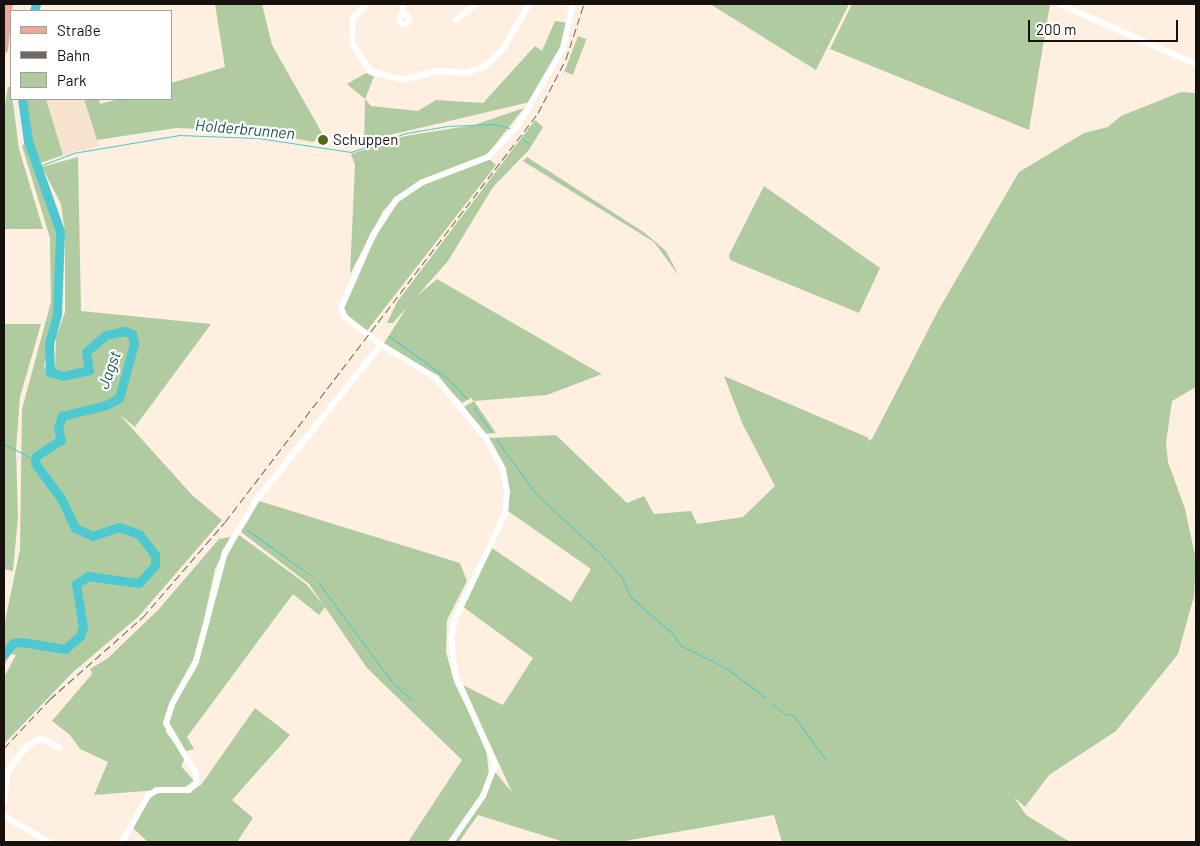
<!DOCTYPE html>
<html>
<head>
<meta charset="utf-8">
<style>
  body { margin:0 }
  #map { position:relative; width:1200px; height:846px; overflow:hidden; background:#feefe1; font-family:Barlow,sans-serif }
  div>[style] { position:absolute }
  .built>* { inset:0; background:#f7e3cf }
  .green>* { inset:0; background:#b0cba0; transform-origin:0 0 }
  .stream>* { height:1px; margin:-0.5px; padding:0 0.5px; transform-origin:0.5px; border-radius:0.5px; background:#4dc8d0 }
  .river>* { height:9px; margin:-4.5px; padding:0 4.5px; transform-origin:4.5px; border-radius:4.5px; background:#4dc8d0 }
  .minor>* { height:6px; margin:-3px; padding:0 3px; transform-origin:3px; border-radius:3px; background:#fff }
  .minor>.ring { margin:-3px; padding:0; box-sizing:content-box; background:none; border:6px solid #fff; border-radius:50% }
  .major>* { height:8px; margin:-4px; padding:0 4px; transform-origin:4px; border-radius:4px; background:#efa798 }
  .rail>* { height:1px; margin-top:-0.5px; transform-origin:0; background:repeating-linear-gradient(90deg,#71685f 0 8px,transparent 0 12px) }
  .dots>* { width:14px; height:14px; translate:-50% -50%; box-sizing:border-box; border:2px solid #fff; border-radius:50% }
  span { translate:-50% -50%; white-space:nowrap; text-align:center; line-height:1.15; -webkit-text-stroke:4.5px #fff; paint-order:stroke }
  .poi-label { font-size:15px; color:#16110c }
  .left { translate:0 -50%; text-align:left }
  .water-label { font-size:16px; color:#1c5155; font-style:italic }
  .frame { position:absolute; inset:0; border:5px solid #16110c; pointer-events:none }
  .legend { position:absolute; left:10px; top:10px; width:162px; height:90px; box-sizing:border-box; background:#fff; border:1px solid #a2a09e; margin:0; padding:6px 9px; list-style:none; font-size:15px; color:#16110c }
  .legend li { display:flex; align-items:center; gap:10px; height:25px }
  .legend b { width:25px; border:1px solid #a2a09e }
  .scale { position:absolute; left:1028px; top:20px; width:150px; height:22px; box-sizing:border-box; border:2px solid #16110c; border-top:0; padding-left:6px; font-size:15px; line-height:18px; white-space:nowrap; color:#16110c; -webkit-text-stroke:4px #fff; paint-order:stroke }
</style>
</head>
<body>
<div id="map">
  <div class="built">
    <i style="clip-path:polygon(46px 99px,84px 99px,99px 146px,63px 155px)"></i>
  </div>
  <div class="green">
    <i style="clip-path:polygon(215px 4px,262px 4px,272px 45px,322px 133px,313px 142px,258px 131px,176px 128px,97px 140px,84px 99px,99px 99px,100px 104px,118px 99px,171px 99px,171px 83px,225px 67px)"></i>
    <i style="clip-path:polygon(710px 4px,849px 4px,816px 70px)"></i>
    <i style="clip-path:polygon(852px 4px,1050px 4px,1029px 130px,830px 49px)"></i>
    <i style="clip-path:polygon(555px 21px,568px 23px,560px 49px,530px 102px,364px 141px,365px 99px,347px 84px,366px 73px,374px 77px,365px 99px,371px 106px,418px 111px,436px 100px,483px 103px,535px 46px,542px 51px)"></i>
    <i style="left:578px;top:36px;width:9px;height:38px;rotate:21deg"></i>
    <i style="clip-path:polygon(8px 87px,11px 87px,19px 149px,43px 229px,4px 229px,4px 109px)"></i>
    <i style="clip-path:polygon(1181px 92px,1196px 93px,1196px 387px,1172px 401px,1166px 443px,1168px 462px,1185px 509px,1196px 560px,1194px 596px,1178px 654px,1116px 731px,1049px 775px,1025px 807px,1014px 797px,1026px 815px,1070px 842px,782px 842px,774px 815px,619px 842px,564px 842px,478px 815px,459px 842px,454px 842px,495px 772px,512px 792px,463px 685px,503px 705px,533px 658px,462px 606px,492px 548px,571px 602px,591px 569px,508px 511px,509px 491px,489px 438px,556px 435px,627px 503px,644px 496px,654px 514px,691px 511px,697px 524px,743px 517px,775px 486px,742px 423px,724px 376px,869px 438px,867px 441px,872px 439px,939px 309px,1019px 172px,1084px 133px,1108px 127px,1121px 116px)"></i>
    <i style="clip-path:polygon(25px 99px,46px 99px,63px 155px,38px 164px,30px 141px)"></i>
    <i style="clip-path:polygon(524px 108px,486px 156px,422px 180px,395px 198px,383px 211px,350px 274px,355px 165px,351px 154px,405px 136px,474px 125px)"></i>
    <i style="clip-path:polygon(535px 120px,543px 127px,529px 150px,493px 187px,448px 261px,393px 323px,387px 323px,397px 302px)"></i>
    <i style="clip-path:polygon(25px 143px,56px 223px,55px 315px,44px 367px,55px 368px,56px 337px,65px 312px,65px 233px,61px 204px,42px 167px,78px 157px,81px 311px,211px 324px,135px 427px,120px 415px,192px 495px,222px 520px,139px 616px,72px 673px,4px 744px,4px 677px,16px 655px,11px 654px,4px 665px,4px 626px,20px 549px,22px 409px,51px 302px,50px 238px,22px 146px)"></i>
    <i style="clip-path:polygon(527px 157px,645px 233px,666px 251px,679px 276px,654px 242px,526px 163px,523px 161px)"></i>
    <i style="clip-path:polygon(488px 158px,496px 165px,366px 332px,345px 314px,342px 305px,390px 209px,414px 189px)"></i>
    <i style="clip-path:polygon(764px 186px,880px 268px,859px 313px,730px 260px,729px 255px)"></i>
    <i style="clip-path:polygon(437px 279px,589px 367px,602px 374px,547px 395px,474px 401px,496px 433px,485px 434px,464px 407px,474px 401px,471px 398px,462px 403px,436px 376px,384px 343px,411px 301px)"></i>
    <i style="clip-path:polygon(4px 324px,41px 324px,20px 397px,16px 450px,18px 517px,13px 571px,4px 569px)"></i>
    <i style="clip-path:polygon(259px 501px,460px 563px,467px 581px,447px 620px,446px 652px,454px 682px,486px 746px,489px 777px,483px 793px,448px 842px,408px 842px,462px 760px,367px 668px,309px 584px,241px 532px)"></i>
    <i style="clip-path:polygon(239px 535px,306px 584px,325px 607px,319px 615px,293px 594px,187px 737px,194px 749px,183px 752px,168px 722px,171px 708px,197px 667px,218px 572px)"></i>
    <i style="clip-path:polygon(231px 537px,215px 569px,195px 661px,165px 716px,166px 732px,185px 758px,181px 766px,194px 781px,183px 788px,94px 795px,108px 762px,80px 749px,70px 735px,52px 721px,92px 674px,90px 669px,108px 658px,158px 610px,219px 539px)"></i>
    <i style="clip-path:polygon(255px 708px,290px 735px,232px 800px,253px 818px,237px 842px,148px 842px,132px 827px,148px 798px,160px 792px,188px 792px,201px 785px)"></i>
  </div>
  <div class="stream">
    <i style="left:523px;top:139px;width:8px;rotate:40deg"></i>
    <i style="left:37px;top:167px;width:39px;rotate:-21deg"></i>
    <i style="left:73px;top:153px;width:108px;rotate:-9.6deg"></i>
    <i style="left:179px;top:135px;width:79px;rotate:2.2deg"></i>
    <i style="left:258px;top:138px;width:94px;rotate:8.6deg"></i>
    <i style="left:351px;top:152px;width:58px;rotate:-19.1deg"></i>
    <i style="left:406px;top:133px;width:42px;rotate:-9.7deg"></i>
    <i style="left:447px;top:126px;width:47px;rotate:-2.4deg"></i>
    <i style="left:494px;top:124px;width:16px;rotate:15deg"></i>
    <i style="left:389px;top:336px;width:73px;rotate:36.1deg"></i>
    <i style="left:448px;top:379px;width:28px;rotate:46deg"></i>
    <i style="left:474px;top:408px;width:29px;rotate:54deg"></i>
    <i style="left:496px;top:439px;width:68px;rotate:54deg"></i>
    <i style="left:536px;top:494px;width:84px;rotate:42.6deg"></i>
    <i style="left:598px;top:551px;width:34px;rotate:47deg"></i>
    <i style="left:621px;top:576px;width:23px;rotate:65deg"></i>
    <i style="left:631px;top:597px;width:56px;rotate:41.4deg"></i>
    <i style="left:673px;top:634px;width:13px;rotate:58deg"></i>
    <i style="left:680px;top:645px;width:51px;rotate:26.6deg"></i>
    <i style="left:726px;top:668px;width:50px;rotate:36.9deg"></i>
    <i style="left:4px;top:444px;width:34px;rotate:27deg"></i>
    <i style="left:247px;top:530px;width:77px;rotate:35.5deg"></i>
    <i style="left:318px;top:582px;width:124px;rotate:53.5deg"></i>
    <i style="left:392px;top:682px;width:26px;rotate:43deg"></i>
    <i style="left:771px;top:703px;width:18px;rotate:38deg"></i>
    <i style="left:785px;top:714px;width:8px;rotate:7deg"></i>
    <i style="left:793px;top:715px;width:56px;rotate:53.7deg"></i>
  </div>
  <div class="river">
    <i style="left:34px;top:11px;width:7px;rotate:-74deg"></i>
    <i style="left:4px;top:654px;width:14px;rotate:-51deg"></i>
    <i style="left:13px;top:643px;width:8px;rotate:-7deg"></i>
    <i style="left:21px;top:642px;width:45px;rotate:9deg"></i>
    <i style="left:65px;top:649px;width:20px;rotate:-41deg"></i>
    <i style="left:80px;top:636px;width:9px;rotate:-72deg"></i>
    <i style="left:83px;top:627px;width:44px;rotate:-99.2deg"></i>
    <i style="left:76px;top:584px;width:14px;rotate:-34deg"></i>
    <i style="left:88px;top:576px;width:51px;rotate:7.8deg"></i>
    <i style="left:139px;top:583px;width:24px;rotate:-48deg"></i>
    <i style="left:155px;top:565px;width:10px;rotate:-90deg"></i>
    <i style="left:155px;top:555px;width:26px;rotate:-127deg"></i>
    <i style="left:139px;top:534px;width:21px;rotate:-161deg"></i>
    <i style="left:119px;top:527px;width:28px;rotate:161deg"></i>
    <i style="left:93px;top:536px;width:20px;rotate:-156deg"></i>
    <i style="left:75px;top:528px;width:31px;rotate:-115deg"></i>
    <i style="left:62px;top:500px;width:46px;rotate:-126.1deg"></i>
    <i style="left:35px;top:463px;width:7px;rotate:-82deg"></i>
    <i style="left:36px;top:456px;width:30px;rotate:-33deg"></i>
    <i style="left:61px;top:440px;width:12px;rotate:-104deg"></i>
    <i style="left:58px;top:428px;width:13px;rotate:-72deg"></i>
    <i style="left:62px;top:416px;width:45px;rotate:-14deg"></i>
    <i style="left:106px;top:405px;width:15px;rotate:-28deg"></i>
    <i style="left:119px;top:398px;width:56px;rotate:-74.5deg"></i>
    <i style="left:134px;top:344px;width:10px;rotate:-101deg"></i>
    <i style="left:132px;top:334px;width:8px;rotate:-157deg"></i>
    <i style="left:125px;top:331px;width:19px;rotate:168deg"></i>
    <i style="left:106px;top:335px;width:26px;rotate:140deg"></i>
    <i style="left:86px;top:352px;width:18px;rotate:81deg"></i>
    <i style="left:89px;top:370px;width:27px;rotate:167deg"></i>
    <i style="left:63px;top:376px;width:14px;rotate:-163deg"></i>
    <i style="left:50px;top:372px;width:28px;rotate:-92deg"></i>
    <i style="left:49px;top:344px;width:31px;rotate:-75deg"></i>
    <i style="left:57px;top:314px;width:83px;rotate:-87.9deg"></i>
    <i style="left:60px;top:231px;width:96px;rotate:-109.6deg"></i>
    <i style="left:28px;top:141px;width:42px;rotate:-98.1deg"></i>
  </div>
  <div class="minor">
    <i style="left:367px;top:4px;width:20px;rotate:135deg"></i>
    <i style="left:353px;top:18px;width:25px;rotate:92deg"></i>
    <i style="left:352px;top:43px;width:33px;rotate:57deg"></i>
    <i style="left:370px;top:71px;width:34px;rotate:15deg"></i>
    <i style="left:403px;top:80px;width:35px;rotate:-15deg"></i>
    <i style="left:437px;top:71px;width:30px;rotate:4deg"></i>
    <i style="left:467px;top:73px;width:19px;rotate:-21deg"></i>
    <i style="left:485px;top:66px;width:25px;rotate:-43deg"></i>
    <i style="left:503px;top:49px;width:52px;rotate:-60deg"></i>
    <i style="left:403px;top:4px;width:10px;rotate:90deg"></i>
    <i style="left:1059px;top:4px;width:150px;rotate:23.7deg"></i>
    <i class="ring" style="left:399px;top:14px;width:4px;height:4px"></i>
    <i style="left:456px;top:20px;width:26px;rotate:-39deg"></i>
    <i style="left:4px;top:802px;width:31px;rotate:-83deg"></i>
    <i style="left:8px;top:771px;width:30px;rotate:-53deg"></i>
    <i style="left:26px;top:747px;width:17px;rotate:-31deg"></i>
    <i style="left:41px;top:738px;width:21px;rotate:28deg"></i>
    <i style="left:4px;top:816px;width:52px;rotate:30deg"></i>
    <i style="left:122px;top:842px;width:53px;rotate:-60.5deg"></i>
    <i style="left:148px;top:796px;width:11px;rotate:-34deg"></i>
    <i style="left:157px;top:790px;width:32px"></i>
    <i style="left:189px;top:790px;width:9px;rotate:-41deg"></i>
    <i style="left:196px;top:784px;width:10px;rotate:-90deg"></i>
    <i style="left:196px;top:774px;width:59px;rotate:-120.5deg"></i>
    <i style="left:166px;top:723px;width:20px;rotate:-72deg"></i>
    <i style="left:172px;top:704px;width:49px;rotate:-60.8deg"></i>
    <i style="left:196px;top:661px;width:113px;rotate:-75.1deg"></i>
    <i style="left:225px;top:552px;width:62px;rotate:-58.9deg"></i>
    <i style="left:257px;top:499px;width:198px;rotate:-51.2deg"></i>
    <i style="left:451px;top:842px;width:56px;rotate:-55.2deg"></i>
    <i style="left:483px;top:796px;width:34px;rotate:-69deg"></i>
    <i style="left:495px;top:764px;width:98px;rotate:-114deg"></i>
    <i style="left:455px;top:674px;width:36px;rotate:-96deg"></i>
    <i style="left:451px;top:638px;width:19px;rotate:-78deg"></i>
    <i style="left:455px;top:619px;width:116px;rotate:-64.5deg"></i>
    <i style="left:505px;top:514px;width:22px;rotate:-85deg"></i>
    <i style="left:507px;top:492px;width:23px;rotate:-100deg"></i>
    <i style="left:503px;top:469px;width:37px;rotate:-119deg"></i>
    <i style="left:485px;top:437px;width:77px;rotate:-129.7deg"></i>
    <i style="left:436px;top:378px;width:64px;rotate:-149deg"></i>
    <i style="left:381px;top:345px;width:46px;rotate:-142.1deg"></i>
    <i style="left:345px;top:317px;width:10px;rotate:-114deg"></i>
    <i style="left:341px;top:308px;width:80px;rotate:-66.3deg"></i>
    <i style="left:373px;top:235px;width:42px;rotate:-56.7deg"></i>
    <i style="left:396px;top:200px;width:32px;rotate:-34deg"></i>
    <i style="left:423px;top:182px;width:70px;rotate:-21deg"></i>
    <i style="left:488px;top:157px;width:42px;rotate:-46deg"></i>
    <i style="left:517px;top:127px;width:91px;rotate:-59.8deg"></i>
    <i style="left:563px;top:48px;width:45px;rotate:-77.2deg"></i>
  </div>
  <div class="major">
    <i style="left:4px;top:49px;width:45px;rotate:-83.7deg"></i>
  </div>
  <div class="rail">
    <i style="left:4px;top:748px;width:67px;rotate:-46.8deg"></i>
    <i style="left:50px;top:699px;width:124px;rotate:-41.4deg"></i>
    <i style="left:143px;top:617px;width:125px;rotate:-49.2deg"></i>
    <i style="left:225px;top:522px;width:515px;rotate:-52.57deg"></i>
    <i style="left:538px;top:113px;width:61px;rotate:-62.6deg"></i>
    <i style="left:566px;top:59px;width:58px;rotate:-71.9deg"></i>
  </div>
  <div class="dots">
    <i style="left:323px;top:140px;background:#516918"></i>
  </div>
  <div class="poi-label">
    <span class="left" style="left:333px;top:140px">Schuppen</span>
  </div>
  <div class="water-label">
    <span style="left:245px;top:129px;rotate:5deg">Holderbrunnen</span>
    <span style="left:109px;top:370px;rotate:-70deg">Jagst</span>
  </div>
  <div class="frame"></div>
  <ul class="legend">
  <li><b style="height:6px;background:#efa798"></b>Straße</li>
  <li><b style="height:6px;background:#71685f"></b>Bahn</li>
  <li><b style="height:14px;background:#b0cba0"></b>Park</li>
  </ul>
  <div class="scale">200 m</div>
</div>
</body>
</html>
